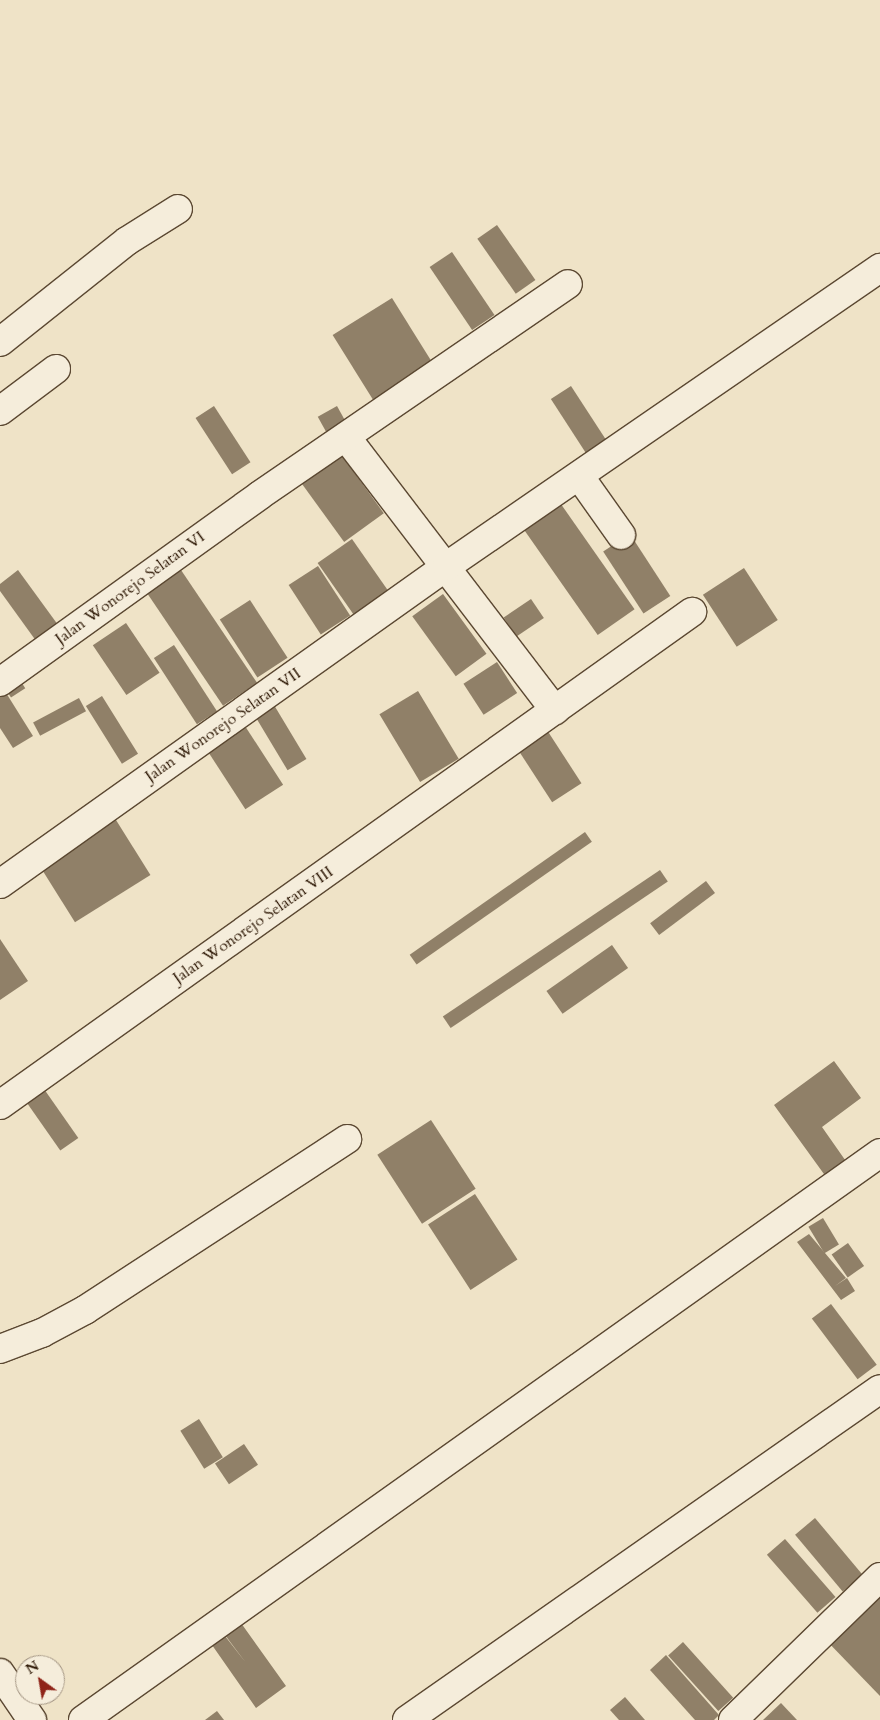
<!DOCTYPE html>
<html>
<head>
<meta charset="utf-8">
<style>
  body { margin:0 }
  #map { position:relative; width:880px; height:1720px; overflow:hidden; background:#efe3c7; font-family:Cardo,serif }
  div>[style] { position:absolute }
  .building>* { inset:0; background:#908068; transform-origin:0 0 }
  .roads { filter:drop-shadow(1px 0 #5b4832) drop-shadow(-1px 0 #5b4832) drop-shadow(0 1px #5b4832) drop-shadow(0 -1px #5b4832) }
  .minor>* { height:28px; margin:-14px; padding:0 14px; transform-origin:14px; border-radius:14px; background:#f5eddb }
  span { translate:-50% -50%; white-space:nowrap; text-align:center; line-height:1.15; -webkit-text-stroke:4px #f5eddb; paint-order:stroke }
  .street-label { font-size:16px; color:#2a1401 }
  .north { position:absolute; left:15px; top:1655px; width:50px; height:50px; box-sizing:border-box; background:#f5eddb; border:1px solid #a49684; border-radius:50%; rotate:328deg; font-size:14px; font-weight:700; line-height:20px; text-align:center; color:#2a1401 }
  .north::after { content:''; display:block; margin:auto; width:18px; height:22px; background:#8f2418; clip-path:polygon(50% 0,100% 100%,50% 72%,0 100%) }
</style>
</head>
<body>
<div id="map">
  <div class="building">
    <i style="left:497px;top:225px;width:67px;height:24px;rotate:55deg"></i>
    <i style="left:452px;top:252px;width:76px;height:27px;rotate:56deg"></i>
    <i style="left:392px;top:298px;width:78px;height:70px;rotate:58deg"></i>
    <i style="left:571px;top:386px;width:69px;height:24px;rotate:57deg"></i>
    <i style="left:214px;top:406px;width:67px;height:22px;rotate:57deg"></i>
    <i style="left:337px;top:406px;width:18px;height:22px;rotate:61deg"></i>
    <i style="left:335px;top:446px;width:83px;height:49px;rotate:54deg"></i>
    <i style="left:556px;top:497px;width:137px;height:45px;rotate:55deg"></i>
    <i style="left:630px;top:534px;width:74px;height:32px;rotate:57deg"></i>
    <i style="left:352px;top:539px;width:67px;height:42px;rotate:55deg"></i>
    <i style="left:318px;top:566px;width:59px;height:35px;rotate:57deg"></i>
    <i style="left:744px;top:568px;width:62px;height:49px;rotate:57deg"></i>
    <i style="clip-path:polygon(18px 570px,61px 629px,39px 645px,0 591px,0 584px)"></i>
    <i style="left:181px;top:570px;width:136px;height:41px;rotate:56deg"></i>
    <i style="left:443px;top:594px;width:74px;height:38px;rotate:54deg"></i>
    <i style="left:531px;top:599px;width:23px;height:33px;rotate:56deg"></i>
    <i style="left:250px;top:600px;width:69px;height:36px;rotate:57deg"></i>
    <i style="left:126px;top:623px;width:60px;height:40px;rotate:56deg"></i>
    <i style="left:174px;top:645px;width:79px;height:24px;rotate:57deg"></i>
    <i style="left:497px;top:662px;width:37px;height:40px;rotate:57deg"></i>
    <i style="left:16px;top:674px;width:17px;height:17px;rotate:57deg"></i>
    <i style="clip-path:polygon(3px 688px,33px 736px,13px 748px,0 728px,0 690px)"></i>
    <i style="left:418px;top:691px;width:79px;height:45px;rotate:59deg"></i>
    <i style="left:102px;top:696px;width:68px;height:19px;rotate:58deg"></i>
    <i style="left:79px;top:698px;width:15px;height:52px;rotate:62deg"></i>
    <i style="left:274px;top:705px;width:63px;height:22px;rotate:59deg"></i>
    <i style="left:245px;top:726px;width:70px;height:45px;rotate:57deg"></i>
    <i style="left:545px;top:727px;width:67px;height:35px;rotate:57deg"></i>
    <i style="left:116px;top:820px;width:65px;height:89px;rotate:58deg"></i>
    <i style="left:585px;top:832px;width:12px;height:214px;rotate:55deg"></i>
    <i style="left:660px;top:870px;width:14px;height:262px;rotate:56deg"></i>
    <i style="left:706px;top:881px;width:15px;height:70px;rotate:53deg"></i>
    <i style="clip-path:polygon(0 939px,28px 981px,0 1000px)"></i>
    <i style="left:612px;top:945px;width:28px;height:80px;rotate:55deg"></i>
    <i style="clip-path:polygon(834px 1061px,861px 1098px,822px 1127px,850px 1167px,829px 1181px,774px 1105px)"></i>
    <i style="left:37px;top:1079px;width:72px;height:22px;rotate:55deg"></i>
    <i style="left:431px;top:1120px;width:82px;height:64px;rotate:57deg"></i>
    <i style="left:475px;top:1194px;width:78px;height:56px;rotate:57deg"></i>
    <i style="left:823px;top:1218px;width:31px;height:17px;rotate:59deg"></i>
    <i style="clip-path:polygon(809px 1234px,846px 1278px,835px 1286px,847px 1278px,855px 1291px,841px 1300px,797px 1242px)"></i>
    <i style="left:848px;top:1243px;width:28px;height:20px;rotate:55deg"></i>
    <i style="left:831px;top:1304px;width:76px;height:24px;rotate:53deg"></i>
    <i style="left:199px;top:1419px;width:45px;height:22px;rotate:58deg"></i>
    <i style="left:244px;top:1444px;width:25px;height:35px;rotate:56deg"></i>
    <i style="left:815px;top:1518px;width:74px;height:26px;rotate:50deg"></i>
    <i style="left:785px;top:1539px;width:77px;height:24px;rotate:49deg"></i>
    <i style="clip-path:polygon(873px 1591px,880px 1598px,880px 1696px,824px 1638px)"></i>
    <i style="clip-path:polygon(241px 1623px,286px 1686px,256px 1708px,212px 1645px,225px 1636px,246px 1663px,225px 1635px)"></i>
    <i style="left:683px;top:1642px;width:75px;height:20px;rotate:48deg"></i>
    <i style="clip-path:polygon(666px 1655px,719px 1715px,714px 1720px,695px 1720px,650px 1670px)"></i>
    <i style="clip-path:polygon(625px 1697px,645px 1720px,619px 1720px,610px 1710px)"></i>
    <i style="clip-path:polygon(781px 1703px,797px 1720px,763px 1720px)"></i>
    <i style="clip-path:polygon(217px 1711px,224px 1720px,205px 1720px)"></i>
  </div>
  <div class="roads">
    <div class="minor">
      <i style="left:0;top:342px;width:162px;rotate:-38.5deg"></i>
      <i style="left:127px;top:241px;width:60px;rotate:-32.1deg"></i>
      <i style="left:0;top:411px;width:70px;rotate:-36.9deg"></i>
      <i style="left:346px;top:437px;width:344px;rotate:52.6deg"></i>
      <i style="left:580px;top:477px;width:71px;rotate:54.7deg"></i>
      <i style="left:0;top:682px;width:320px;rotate:-35.7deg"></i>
      <i style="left:260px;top:495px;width:373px;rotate:-34.4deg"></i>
      <i style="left:0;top:884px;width:549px;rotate:-35.43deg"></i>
      <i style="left:447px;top:566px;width:526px;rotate:-34.54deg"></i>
      <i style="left:0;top:1105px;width:850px;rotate:-35.47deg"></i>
      <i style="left:0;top:1349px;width:45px;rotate:-20.9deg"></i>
      <i style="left:42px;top:1333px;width:49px;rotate:-28.1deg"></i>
      <i style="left:85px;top:1310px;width:313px;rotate:-33.1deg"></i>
      <i style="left:0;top:1673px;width:57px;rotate:55.8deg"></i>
      <i style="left:83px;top:1720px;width:978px;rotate:-35.43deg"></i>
      <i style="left:407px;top:1720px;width:577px;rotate:-34.98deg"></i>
      <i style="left:733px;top:1720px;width:205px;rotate:-44.2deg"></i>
    </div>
  </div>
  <div class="street-label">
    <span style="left:130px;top:588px;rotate:-36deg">Jalan Wonorejo Selatan VI</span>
    <span style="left:223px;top:725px;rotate:-35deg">Jalan Wonorejo Selatan VII</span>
    <span style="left:253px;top:925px;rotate:-35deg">Jalan Wonorejo Selatan VIII</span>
  </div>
  <div class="north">N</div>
</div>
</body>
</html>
